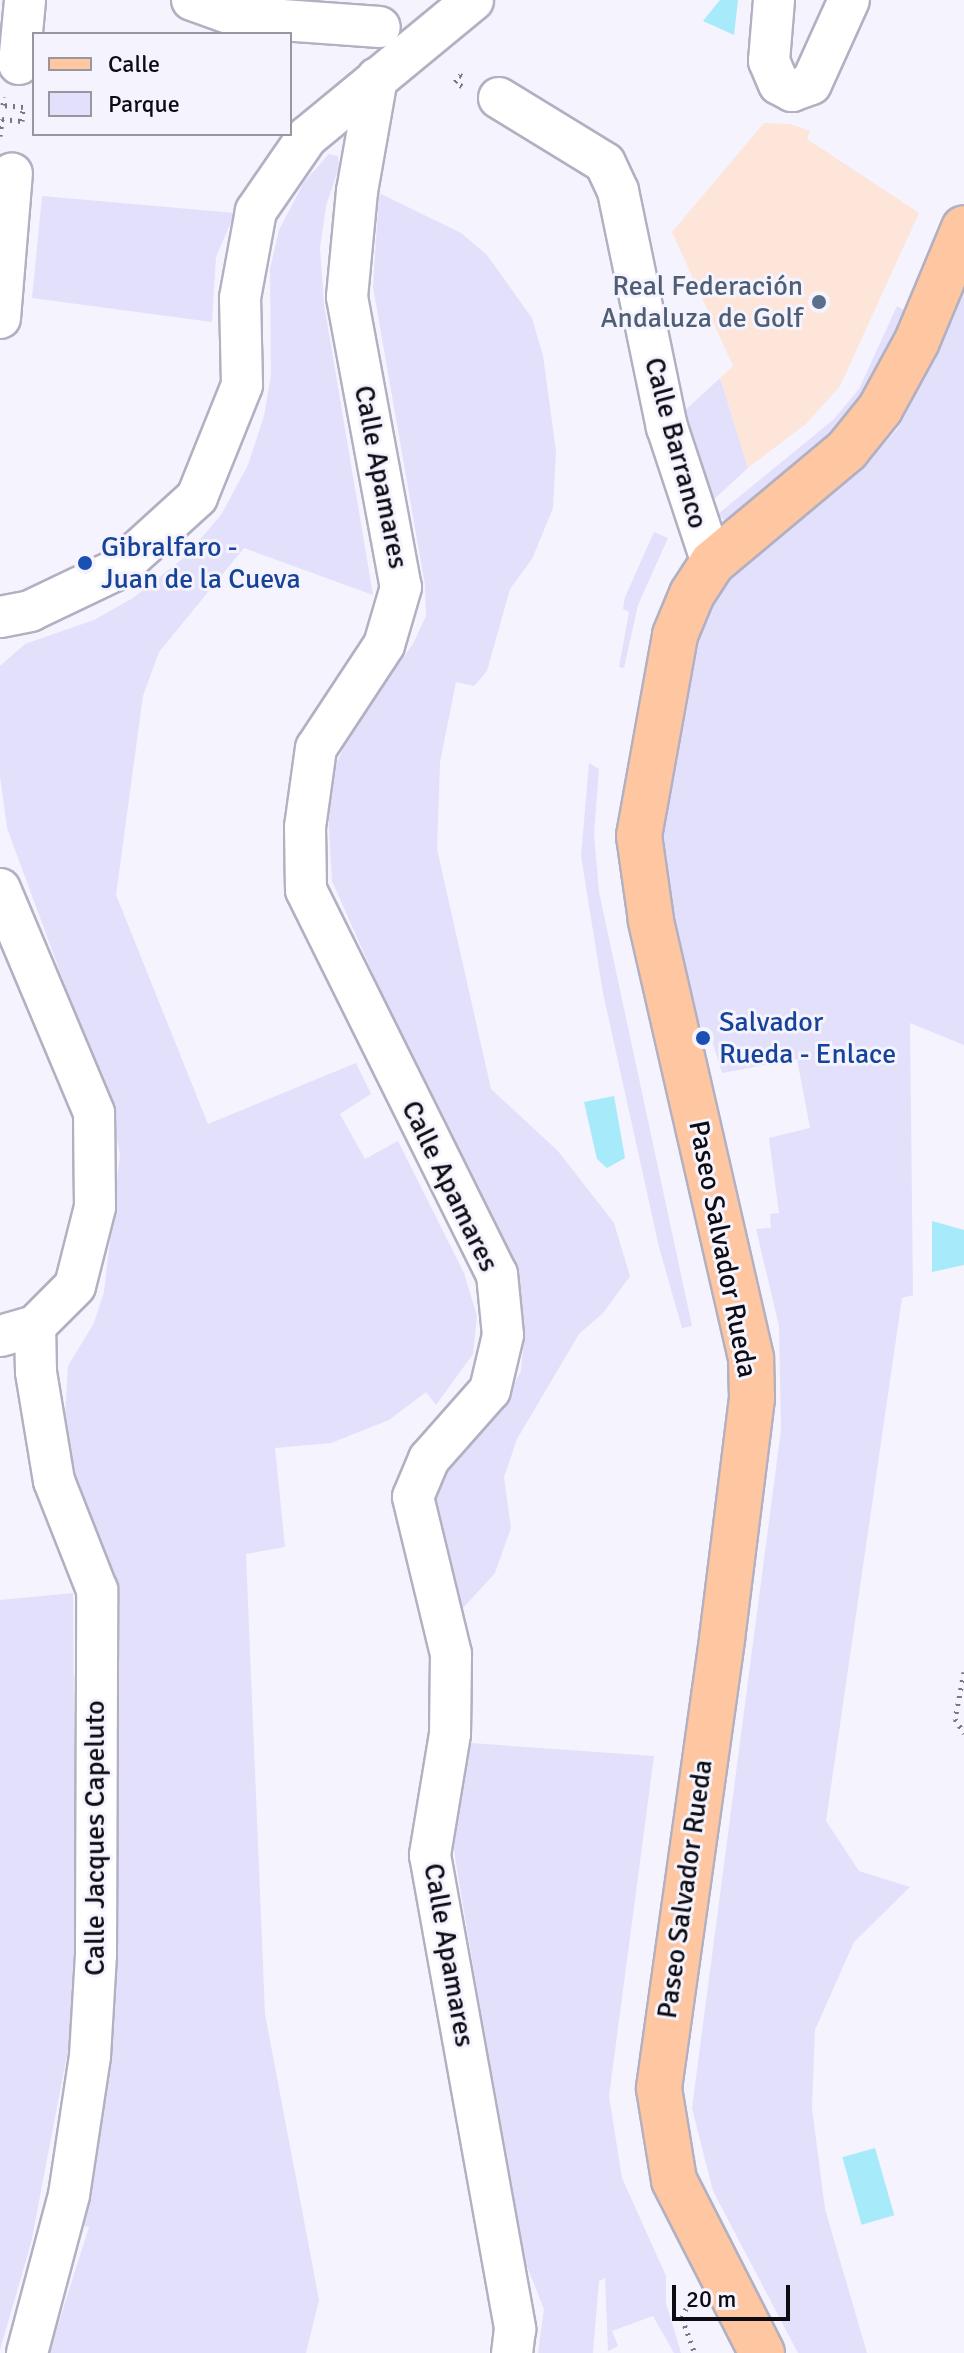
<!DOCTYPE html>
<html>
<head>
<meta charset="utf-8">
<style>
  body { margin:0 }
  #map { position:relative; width:964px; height:2353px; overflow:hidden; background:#f4f3fe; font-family:Signika,sans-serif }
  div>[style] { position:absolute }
  .commercial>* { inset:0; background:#fde5da }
  .green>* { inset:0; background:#e3e0fb }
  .water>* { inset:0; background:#a7eafa; transform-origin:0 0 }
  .path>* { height:5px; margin-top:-2.5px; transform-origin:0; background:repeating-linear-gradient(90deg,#797881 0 2px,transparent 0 8px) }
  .roads { filter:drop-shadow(2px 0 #b2b0c1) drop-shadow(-2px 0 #b2b0c1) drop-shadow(0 2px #b2b0c1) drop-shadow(0 -2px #b2b0c1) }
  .minor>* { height:40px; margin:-20px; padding:0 20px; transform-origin:20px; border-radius:20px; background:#fff }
  .major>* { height:44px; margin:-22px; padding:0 22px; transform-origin:22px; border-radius:22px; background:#fec7a2 }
  .dots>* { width:22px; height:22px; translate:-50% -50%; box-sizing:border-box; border:4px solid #f4f3fe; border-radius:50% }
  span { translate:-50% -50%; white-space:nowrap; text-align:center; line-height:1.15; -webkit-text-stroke:6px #f4f3fe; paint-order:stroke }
  .service-label { font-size:28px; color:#4e5e75 }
  .right { translate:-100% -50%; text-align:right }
  .street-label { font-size:28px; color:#0d0c12 }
  .transit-label { font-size:28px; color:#164399 }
  .left { translate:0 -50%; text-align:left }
  .legend { position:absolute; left:32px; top:32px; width:260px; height:104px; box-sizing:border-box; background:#f4f3fe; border:2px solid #9897a0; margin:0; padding:10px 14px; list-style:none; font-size:24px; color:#0d0c12 }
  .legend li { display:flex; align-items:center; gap:16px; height:40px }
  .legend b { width:40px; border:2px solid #9897a0 }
  .scale { position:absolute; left:672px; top:2285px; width:118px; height:36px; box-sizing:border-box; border:4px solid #0d0c12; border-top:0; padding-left:10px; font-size:24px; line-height:28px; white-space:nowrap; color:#0d0c12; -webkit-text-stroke:6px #f4f3fe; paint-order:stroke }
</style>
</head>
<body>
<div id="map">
  <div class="commercial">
    <i style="clip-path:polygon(764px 123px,790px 124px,810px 131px,807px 139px,919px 213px,840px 386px,807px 423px,748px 468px,720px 378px,733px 366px,672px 232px)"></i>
  </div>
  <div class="green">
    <i style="clip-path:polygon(329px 154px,338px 156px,339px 167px,326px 206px,320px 248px,324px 304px,373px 595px,244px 548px,159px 652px,143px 696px,116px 895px,208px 1124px,356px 1063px,371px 1094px,340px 1114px,365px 1159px,398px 1141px,464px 1273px,477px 1316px,473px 1354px,436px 1405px,426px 1392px,389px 1420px,331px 1443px,275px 1448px,285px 1547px,246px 1554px,265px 2014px,319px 2300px,306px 2353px,49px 2353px,89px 2227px,84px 2226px,116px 1993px,118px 1589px,68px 1466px,65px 1416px,68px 1366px,94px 1323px,104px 1292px,120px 1155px,112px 1113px,7px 828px,0 776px,0 666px,25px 644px,94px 620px,133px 598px,186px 556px,221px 515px,248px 465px,264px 416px,271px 375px,270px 269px,279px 230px,304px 182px)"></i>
    <i style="clip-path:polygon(379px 193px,461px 233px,487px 255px,532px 318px,543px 356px,556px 451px,553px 508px,532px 559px,510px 589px,487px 671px,474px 686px,456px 682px,440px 762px,437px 849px,491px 1089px,558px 1151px,614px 1223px,630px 1276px,603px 1313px,579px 1334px,517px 1439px,504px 1477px,511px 1528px,495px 1573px,462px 1609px,435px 1497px,443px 1471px,496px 1417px,521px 1371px,524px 1335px,517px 1267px,398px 1030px,332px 881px,328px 811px,335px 767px,354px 724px,413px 644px,426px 616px,425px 585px,373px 287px)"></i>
    <i style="clip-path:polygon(42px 196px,235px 213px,216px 257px,212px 322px,32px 298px)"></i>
    <i style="clip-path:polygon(964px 284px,964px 1045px,910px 1023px,913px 1295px,902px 1298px,826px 1821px,859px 1871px,910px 1887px,854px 1942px,815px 2030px,812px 2108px,825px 2209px,867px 2353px,798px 2353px,713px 2191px,692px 2108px,781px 1430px,779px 1326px,756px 1229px,771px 1228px,770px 1214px,779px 1213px,769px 1138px,810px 1128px,797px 1059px,722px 1073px,709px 1031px,698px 1033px,665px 891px,662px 810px,693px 646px,711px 602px,746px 556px,877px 452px,899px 427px)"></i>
    <i style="clip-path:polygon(897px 306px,906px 311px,889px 356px,843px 427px,727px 523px,718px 514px,833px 420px,859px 389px)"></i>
    <i style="clip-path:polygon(720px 378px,748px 468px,711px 502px,680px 415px)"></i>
    <i style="clip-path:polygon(654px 532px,668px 538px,638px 605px,624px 668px,619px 667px,629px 612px,623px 609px,625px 597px)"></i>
    <i style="clip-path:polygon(589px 763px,599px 769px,594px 834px,599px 892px,692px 1326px,682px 1328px,659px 1247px,603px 993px,581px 856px)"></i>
    <i style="clip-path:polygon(73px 1593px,76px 2008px,31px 2243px,0 2350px,0 1600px)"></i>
    <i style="clip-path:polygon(471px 1743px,654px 1756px,609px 2096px,622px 2178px,666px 2276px,666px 2303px,681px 2353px,674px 2353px,653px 2316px,612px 2331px,618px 2346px,608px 2351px,605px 2278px,599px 2281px,593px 2353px,538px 2353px,544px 2309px,520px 2249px,453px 1845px)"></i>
  </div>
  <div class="water">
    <i style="clip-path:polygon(720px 0,738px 0,734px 35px,703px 21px)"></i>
    <i style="clip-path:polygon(614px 1096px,625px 1158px,607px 1168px,597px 1159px,584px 1102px)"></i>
    <i style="clip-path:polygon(932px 1221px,964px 1230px,964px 1265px,932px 1272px)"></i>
    <i style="left:875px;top:2148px;width:70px;height:34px;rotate:74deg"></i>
  </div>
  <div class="path">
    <i style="left:462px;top:86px;width:8px;rotate:-150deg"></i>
    <i style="left:455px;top:82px;width:9px;rotate:-54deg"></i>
    <i style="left:460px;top:75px;width:6px;rotate:31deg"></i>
    <i style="left:0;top:136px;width:17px;rotate:-83deg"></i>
    <i style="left:2px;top:119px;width:20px;rotate:6deg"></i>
    <i style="left:22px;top:121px;width:14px;rotate:-86deg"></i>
    <i style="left:23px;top:107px;width:20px;rotate:-174deg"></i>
    <i style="left:3px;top:105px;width:8px;rotate:-83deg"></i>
    <i style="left:964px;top:1672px;width:48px;rotate:100.8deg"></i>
    <i style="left:955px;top:1719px;width:17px;rotate:57deg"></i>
    <i style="left:689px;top:2301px;width:18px;rotate:112deg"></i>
    <i style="left:682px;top:2318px;width:37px;rotate:70deg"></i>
  </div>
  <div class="roads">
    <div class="minor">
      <i style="left:192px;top:0;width:51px;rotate:19.5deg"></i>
      <i style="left:240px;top:17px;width:140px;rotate:4.1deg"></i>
      <i style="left:774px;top:0;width:61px;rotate:94.7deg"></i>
      <i style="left:769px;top:61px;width:25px;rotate:67deg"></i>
      <i style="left:779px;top:84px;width:15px;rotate:28deg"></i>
      <i style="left:792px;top:91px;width:20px;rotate:-20deg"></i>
      <i style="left:811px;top:84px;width:92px;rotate:-65.7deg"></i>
      <i style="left:19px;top:64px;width:64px;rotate:-84.6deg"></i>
      <i style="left:377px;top:78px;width:115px;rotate:100deg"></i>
      <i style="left:357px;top:191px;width:106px;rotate:95.4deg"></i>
      <i style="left:347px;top:297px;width:295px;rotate:79.5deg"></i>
      <i style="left:401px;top:587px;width:60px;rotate:106.3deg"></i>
      <i style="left:384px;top:645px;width:123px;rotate:123.4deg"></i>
      <i style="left:316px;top:748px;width:80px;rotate:97.9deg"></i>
      <i style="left:305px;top:827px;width:63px;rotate:89.1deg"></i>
      <i style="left:306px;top:890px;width:429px;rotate:63.6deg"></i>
      <i style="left:497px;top:1274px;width:61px;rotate:84.4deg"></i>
      <i style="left:503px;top:1335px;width:57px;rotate:103.3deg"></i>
      <i style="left:490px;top:1390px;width:92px;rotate:131.5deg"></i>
      <i style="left:429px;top:1459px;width:41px;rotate:112.8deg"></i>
      <i style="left:413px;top:1497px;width:162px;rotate:76.4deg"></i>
      <i style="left:451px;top:1654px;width:80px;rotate:90.7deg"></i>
      <i style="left:450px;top:1734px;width:123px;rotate:99.4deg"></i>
      <i style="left:430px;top:1855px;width:482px;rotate:79.8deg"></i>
      <i style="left:515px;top:2329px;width:24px;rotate:97deg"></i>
      <i style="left:499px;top:98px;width:124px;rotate:31.5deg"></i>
      <i style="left:605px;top:163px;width:31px;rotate:65deg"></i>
      <i style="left:618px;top:191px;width:241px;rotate:78.3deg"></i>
      <i style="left:667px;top:427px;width:143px;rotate:71.7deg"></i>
      <i style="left:0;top:318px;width:145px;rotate:-85.3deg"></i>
      <i style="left:0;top:617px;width:31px;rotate:-11deg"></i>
      <i style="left:30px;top:611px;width:98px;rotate:-25.5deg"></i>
      <i style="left:118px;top:569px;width:107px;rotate:-42.3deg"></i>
      <i style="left:197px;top:497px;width:121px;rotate:-68.1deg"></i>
      <i style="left:242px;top:385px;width:87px;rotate:-91.3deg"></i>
      <i style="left:240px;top:298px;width:88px;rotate:-79.6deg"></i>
      <i style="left:256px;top:211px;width:90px;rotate:-55.4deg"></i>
      <i style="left:307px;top:137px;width:215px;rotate:-39.5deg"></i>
      <i style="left:0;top:889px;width:243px;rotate:67.2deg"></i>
      <i style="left:94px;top:1113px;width:94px;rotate:89.4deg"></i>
      <i style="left:95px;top:1207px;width:81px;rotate:104.2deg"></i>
      <i style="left:75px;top:1286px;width:57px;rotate:135deg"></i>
      <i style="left:35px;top:1326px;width:36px;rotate:164deg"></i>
      <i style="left:27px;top:2353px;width:163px;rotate:-75.1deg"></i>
      <i style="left:69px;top:2195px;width:141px;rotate:-81.4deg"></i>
      <i style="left:90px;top:2056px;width:102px;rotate:-86.6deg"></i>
      <i style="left:96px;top:1954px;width:364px;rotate:-89.8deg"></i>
      <i style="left:97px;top:1590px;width:117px;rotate:-111.5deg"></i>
      <i style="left:54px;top:1481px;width:110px;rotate:-99.4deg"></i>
      <i style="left:36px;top:1372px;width:46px;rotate:-91.2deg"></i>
    </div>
    <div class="major">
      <i style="left:762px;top:2353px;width:194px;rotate:-117deg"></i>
      <i style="left:674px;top:2180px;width:93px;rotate:-99.3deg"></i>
      <i style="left:659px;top:2088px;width:453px;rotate:-82deg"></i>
      <i style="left:722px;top:1639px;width:243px;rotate:-82.9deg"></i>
      <i style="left:752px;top:1398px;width:40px;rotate:-91.4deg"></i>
      <i style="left:751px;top:1358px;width:449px;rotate:-102.9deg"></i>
      <i style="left:651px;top:920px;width:85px;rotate:-98.1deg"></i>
      <i style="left:639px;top:836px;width:204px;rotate:-79.8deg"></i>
      <i style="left:675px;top:635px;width:44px;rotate:-67.5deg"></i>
      <i style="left:692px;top:594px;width:37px;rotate:-57deg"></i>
      <i style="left:712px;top:563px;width:176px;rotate:-39.9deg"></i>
      <i style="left:847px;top:450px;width:53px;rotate:-51.2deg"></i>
      <i style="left:880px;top:409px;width:77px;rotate:-61.4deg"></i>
      <i style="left:917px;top:341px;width:122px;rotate:-67.4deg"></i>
    </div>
  </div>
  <div class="dots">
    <i style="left:819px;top:302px;background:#5c6f8a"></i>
    <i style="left:85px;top:563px;background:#1a4fb4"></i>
    <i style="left:703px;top:1038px;background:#1a4fb4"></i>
  </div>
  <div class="service-label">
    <span class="right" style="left:803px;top:302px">Real Federación<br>Andaluza de Golf</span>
  </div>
  <div class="street-label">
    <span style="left:676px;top:443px;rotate:75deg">Calle Barranco</span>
    <span style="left:381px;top:477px;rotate:79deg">Calle Apamares</span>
    <span style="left:450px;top:1186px;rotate:64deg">Calle Apamares</span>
    <span style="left:723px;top:1249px;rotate:79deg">Paseo Salvador Rueda</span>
    <span style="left:95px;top:1838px;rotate:-90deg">Calle Jacques Capeluto</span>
    <span style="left:685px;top:1889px;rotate:-82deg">Paseo Salvador Rueda</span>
    <span style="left:449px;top:1955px;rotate:80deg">Calle Apamares</span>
  </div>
  <div class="transit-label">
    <span class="left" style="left:101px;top:563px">Gibralfaro -<br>Juan de la Cueva</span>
    <span class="left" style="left:719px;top:1038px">Salvador<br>Rueda - Enlace</span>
  </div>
  <ul class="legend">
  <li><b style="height:10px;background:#fec7a2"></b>Calle</li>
  <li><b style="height:22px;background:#e3e0fb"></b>Parque</li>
  </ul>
  <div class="scale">20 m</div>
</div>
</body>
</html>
